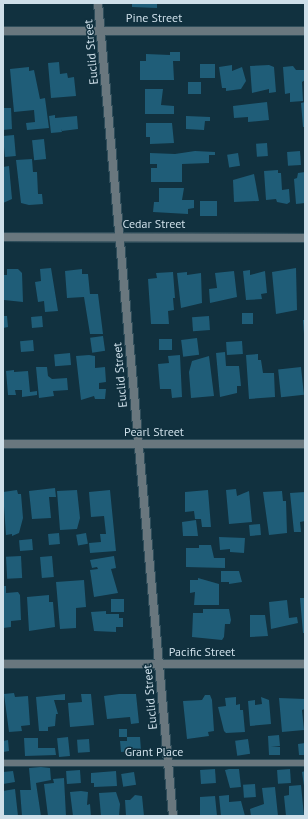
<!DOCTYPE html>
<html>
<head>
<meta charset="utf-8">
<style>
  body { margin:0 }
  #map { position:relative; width:308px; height:819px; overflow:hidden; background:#11313f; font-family:"PT Sans",sans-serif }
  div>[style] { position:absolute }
  .building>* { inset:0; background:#1f5d78; transform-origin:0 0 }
  .roads { filter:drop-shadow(1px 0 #2f4d5a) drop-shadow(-1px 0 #2f4d5a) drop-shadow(0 1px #2f4d5a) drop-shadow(0 -1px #2f4d5a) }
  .service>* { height:6px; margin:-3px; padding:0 3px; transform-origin:3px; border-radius:3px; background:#69777e }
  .minor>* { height:8px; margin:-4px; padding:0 4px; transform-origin:4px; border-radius:4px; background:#69777e }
  .tertiary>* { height:8px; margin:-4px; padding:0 4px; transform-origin:4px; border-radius:4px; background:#69777e }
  span { translate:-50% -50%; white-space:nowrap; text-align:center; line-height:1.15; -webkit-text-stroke:3px #11313f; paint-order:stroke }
  .street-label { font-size:12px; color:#cedfe9 }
  .frame { position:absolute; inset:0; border:4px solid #cedfe9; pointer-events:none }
</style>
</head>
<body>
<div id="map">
  <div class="building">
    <i style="clip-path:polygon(132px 3px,157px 3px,157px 8px,132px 7px)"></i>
    <i style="clip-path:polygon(170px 52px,180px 52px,180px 61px,173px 61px,174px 80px,140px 80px,140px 61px,146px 61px,146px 54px,170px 55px)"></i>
    <i style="clip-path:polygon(59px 62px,60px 74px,67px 73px,68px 78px,74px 77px,76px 96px,51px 98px,48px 63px)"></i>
    <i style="left:200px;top:64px;width:15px;height:14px"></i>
    <i style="clip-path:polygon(232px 65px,232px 71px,242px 67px,246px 81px,241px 89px,226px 91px,226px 88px,222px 88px,219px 67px)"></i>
    <i style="clip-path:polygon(269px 65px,274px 67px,276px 92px,269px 93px,269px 89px,252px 93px,250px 66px)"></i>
    <i style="clip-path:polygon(293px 66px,296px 70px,305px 70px,305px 80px,302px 82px,303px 101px,290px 102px,290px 93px,285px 94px,283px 67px)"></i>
    <i style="clip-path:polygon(29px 67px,29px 71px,34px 70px,40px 99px,45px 98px,49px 128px,27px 130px,26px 123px,35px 122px,34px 110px,14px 112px,10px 69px)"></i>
    <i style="left:188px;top:82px;width:13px;height:12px"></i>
    <i style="clip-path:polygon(145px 89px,163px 89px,161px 105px,174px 106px,174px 114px,145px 114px)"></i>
    <i style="clip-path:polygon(267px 102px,269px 120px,248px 122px,248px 117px,234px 118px,233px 106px)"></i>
    <i style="clip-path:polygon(305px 102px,305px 127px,303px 127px,301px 103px)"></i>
    <i style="clip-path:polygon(3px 108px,11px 108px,12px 129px,3px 130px)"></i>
    <i style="clip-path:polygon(55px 115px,55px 118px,77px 116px,78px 129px,62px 131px,61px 129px,62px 132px,51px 133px,49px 116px)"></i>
    <i style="clip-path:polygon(186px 116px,210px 117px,210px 121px,205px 121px,204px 130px,186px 129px)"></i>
    <i style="clip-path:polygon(146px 123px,172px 123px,174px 143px,150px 144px,150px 137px,146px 137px)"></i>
    <i style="left:14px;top:135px;width:21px;height:11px;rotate:85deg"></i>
    <i style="left:44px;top:139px;width:20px;height:12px;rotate:84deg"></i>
    <i style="left:267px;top:143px;width:13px;height:11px;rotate:86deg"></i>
    <i style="clip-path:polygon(195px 151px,215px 152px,215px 155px,209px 155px,209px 163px,182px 164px,182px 182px,151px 182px,151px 168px,157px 168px,157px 164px,150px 164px,150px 153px,175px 154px)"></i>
    <i style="left:300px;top:151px;width:14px;height:13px;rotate:86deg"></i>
    <i style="left:238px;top:153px;width:13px;height:11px;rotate:81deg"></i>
    <i style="clip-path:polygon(32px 159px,33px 172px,37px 172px,38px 194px,42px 194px,43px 204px,29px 205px,21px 203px,16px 160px)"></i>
    <i style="clip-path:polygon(9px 166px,12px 199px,3px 203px,3px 167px)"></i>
    <i style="clip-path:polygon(278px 170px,278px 173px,281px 173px,282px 190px,289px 189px,290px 202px,287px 204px,277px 202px,276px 199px,266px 200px,264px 171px)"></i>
    <i style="clip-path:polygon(305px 172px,305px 203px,296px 204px,294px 179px,297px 178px,298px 173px)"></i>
    <i style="clip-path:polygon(254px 174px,259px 201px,234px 202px,233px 180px)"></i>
    <i style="clip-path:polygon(159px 188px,184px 188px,182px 200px,194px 200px,194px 208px,188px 209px,188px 214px,153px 212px,154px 202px,159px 202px)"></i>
    <i style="left:200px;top:201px;width:17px;height:15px"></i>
    <i style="clip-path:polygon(51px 268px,58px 311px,45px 312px,44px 301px,38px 302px,35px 282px,41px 281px,40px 269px)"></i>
    <i style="clip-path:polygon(296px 268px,297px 310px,276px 314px,272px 272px)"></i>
    <i style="clip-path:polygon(7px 269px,18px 269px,22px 273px,23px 302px,4px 300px,3px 275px,7px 275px)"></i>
    <i style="clip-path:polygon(82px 269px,82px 274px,88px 274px,90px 294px,98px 294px,103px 334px,90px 334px,84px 297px,67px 298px,65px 271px)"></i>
    <i style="clip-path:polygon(250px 270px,250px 275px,265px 271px,267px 293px,261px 294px,262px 299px,246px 300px,243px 271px)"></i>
    <i style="clip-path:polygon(234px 271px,237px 297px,210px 303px,209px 289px,217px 288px,215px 273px)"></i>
    <i style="clip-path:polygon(173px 272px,175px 298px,173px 298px,174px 310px,168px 311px,169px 324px,151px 324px,148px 279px,157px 278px,156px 273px)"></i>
    <i style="clip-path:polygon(187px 272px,187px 275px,201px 273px,202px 303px,181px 308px,177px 273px)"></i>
    <i style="left:253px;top:313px;width:11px;height:11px;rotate:90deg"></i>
    <i style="clip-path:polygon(3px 316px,7px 316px,8px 327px,3px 328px)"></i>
    <i style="left:42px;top:316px;width:11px;height:11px;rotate:85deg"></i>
    <i style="left:209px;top:316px;width:14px;height:17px;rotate:86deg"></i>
    <i style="clip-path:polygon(303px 320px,305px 320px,305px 334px,304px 334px)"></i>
    <i style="left:103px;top:336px;width:15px;height:13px;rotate:82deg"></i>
    <i style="left:197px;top:338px;width:17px;height:16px;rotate:83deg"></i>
    <i style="left:172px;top:339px;width:11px;height:13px;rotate:90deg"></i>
    <i style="left:33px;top:340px;width:11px;height:13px;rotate:85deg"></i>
    <i style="left:242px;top:341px;width:13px;height:16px;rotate:86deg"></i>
    <i style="clip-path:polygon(225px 352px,226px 366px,239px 366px,241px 386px,237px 386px,237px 393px,220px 397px,216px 353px)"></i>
    <i style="left:70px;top:353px;width:12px;height:16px;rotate:85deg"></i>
    <i style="clip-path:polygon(258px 354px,258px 360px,261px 360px,263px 373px,274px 373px,275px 397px,249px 399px,246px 355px)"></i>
    <i style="clip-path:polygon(89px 355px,95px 356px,95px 368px,105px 367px,106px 382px,99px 383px,99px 389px,106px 389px,105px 399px,95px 399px,94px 396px,81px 400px,76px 356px)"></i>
    <i style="clip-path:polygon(180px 355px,182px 397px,172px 398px,171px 389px,160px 389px,158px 364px,169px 363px,168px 356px)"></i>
    <i style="clip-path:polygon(209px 356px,214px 396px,191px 398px,189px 372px,192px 361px)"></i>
    <i style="clip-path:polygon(36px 367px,47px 367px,48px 376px,52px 379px,67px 378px,68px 390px,53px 391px,54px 396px,39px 398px)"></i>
    <i style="left:301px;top:367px;width:28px;height:23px;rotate:84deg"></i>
    <i style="clip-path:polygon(14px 370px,14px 372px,28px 371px,30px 392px,37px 391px,37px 395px,22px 397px,22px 390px,15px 390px,16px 395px,8px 395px,6px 371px)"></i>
    <i style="clip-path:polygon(55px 488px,56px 497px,49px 497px,51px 518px,32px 519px,29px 491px)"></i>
    <i style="clip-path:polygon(236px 489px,237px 496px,249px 491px,252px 522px,229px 524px,226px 490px)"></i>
    <i style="clip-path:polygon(17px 490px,18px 494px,21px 494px,23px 518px,19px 533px,12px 536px,12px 534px,6px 535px,3px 492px)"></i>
    <i style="clip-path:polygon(77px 490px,80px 518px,77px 529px,60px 530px,57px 491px)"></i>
    <i style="clip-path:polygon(110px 490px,116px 551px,90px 553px,89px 543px,101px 542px,100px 534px,106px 534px,104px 516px,91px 517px,89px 492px)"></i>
    <i style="clip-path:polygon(208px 490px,211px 527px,202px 527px,201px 519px,195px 519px,194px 511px,185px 512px,185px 492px)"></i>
    <i style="clip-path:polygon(282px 491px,283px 501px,286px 501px,287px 533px,269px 535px,263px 492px)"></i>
    <i style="clip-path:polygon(305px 492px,305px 521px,300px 522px,301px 532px,294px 532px,290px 493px)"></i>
    <i style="clip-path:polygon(196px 520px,198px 536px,183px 536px,182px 522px)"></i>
    <i style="left:260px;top:524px;width:11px;height:11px;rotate:85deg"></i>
    <i style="left:59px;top:533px;width:11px;height:11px;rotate:85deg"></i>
    <i style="left:86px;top:533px;width:11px;height:10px;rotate:80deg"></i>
    <i style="clip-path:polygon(219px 537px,245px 538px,244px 553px,230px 552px,230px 549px,220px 550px)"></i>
    <i style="left:32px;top:539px;width:11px;height:13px;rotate:85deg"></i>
    <i style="clip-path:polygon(199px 545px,211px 545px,214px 558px,225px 558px,225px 568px,186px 567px,186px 548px,199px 548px)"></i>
    <i style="left:21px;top:556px;width:22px;height:15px;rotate:87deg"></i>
    <i style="left:52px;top:556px;width:21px;height:12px;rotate:85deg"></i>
    <i style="clip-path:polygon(114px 556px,116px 568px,111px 569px,118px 593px,94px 597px,90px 570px,98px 569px,97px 567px,92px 568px,90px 560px)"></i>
    <i style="clip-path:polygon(221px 571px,239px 571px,242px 582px,229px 584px,229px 582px,221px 582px)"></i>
    <i style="clip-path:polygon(198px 578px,219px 584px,219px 605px,194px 605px,195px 592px,190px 593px,190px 580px,198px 580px)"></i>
    <i style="clip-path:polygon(84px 580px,86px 607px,76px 608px,76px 628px,60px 629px,56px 582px)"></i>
    <i style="clip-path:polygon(3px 586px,6px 586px,6px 593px,18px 592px,20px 595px,21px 620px,11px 621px,11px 627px,3px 628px)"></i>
    <i style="clip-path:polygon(49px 595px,49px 602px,53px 602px,55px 627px,29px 631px,27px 597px)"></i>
    <i style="clip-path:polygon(300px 598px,305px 598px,305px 633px,303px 633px)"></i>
    <i style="left:111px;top:599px;width:13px;height:13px"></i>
    <i style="clip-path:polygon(287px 600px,289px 618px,297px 617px,298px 623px,271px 629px,269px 602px)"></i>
    <i style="clip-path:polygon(203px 609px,229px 609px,231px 620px,230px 624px,225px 624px,224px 637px,222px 640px,192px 637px,193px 613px,203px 613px)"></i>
    <i style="clip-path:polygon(106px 611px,106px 614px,119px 614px,119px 618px,123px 618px,123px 627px,116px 627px,116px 632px,94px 631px,91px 612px)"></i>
    <i style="clip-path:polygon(250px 615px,265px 615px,268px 636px,250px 637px)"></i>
    <i style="clip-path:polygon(14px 693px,15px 697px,28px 696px,30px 725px,21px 726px,22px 731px,9px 732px,4px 694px)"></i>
    <i style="clip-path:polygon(65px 694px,65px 700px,54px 700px,58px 714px,56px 714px,55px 726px,48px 727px,48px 731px,39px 731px,36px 697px)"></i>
    <i style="clip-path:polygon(81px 694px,91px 694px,94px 725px,70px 727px,68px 703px,82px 702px)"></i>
    <i style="clip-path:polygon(119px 694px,136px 694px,139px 723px,131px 724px,130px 717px,107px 719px,104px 696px)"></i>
    <i style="clip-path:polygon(205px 695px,210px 695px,212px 700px,214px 731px,208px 732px,209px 736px,187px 739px,183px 701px,202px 700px)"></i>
    <i style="clip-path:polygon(236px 697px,236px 705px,240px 704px,240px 710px,243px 710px,245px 732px,226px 733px,224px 731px,218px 707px,226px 706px,225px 698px)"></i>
    <i style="clip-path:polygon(261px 697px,269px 700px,271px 724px,250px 726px,248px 701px,255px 700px,255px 705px,262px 704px)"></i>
    <i style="clip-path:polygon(279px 698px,305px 699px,305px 709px,302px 710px,304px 730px,282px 732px)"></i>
    <i style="left:119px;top:729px;width:8px;height:8px"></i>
    <i style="clip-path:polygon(279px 735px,280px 746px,271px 747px,280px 747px,280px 755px,269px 755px,268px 736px)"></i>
    <i style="left:68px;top:737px;width:19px;height:11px;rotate:84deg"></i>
    <i style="clip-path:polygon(127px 737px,140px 737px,141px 750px,121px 752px,120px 741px,127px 741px)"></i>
    <i style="clip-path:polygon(24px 738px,38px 738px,38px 748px,55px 748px,56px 755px,25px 756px)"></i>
    <i style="left:89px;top:739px;width:13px;height:12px;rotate:86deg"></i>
    <i style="left:248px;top:739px;width:15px;height:13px;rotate:82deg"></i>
    <i style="clip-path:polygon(8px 740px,9px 751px,3px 752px,3px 741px)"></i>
    <i style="clip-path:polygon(305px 743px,305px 755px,299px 755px,298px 744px)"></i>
    <i style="clip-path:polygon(41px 767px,50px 768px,51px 780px,36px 783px,41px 816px,22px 816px,20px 790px,31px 790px,29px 768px)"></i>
    <i style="left:215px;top:769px;width:14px;height:15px;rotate:86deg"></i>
    <i style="clip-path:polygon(229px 769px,239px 769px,241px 787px,230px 788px,225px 770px)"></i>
    <i style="left:290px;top:769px;width:14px;height:13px;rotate:86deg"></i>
    <i style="left:80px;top:770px;width:13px;height:14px;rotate:86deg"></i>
    <i style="clip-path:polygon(13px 771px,15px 782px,3px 784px,3px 772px)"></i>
    <i style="clip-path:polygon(116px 771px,117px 786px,94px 787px,94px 783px,91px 783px,91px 773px)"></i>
    <i style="clip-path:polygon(305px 771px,305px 786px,304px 786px,302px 772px)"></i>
    <i style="left:134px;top:772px;width:13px;height:13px;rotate:81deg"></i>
    <i style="clip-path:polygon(64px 778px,66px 816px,48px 816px,44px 784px,54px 783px,53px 779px)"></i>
    <i style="left:255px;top:784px;width:13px;height:12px;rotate:86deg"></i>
    <i style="clip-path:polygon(301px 785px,304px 816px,286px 816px,284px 796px,289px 795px,289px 786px)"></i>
    <i style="clip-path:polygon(275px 787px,278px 816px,251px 816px,250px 809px,264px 804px,262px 788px)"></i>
    <i style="clip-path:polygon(15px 789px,18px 816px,3px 816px,3px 791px)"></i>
    <i style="clip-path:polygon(81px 791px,88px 792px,87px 805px,90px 804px,91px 816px,73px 816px,70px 792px)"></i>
    <i style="clip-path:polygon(116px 792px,120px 804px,119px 816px,101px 816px,99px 793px)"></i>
    <i style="clip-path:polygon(135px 795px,142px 796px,144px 816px,126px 816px,125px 800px,130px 800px)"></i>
    <i style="clip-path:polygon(229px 795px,229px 802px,241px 801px,245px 816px,221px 816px,219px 796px)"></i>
    <i style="clip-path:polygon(215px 796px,217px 816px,200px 816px,200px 797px)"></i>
  </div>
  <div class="roads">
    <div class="service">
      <i style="left:3px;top:763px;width:302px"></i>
    </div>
    <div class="minor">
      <i style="left:98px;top:3px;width:816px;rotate:84.73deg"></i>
      <i style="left:3px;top:31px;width:302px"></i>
      <i style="left:3px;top:237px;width:302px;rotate:0.2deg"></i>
      <i style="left:3px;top:664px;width:302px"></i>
    </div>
    <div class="tertiary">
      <i style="left:3px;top:444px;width:302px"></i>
    </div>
  </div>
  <div class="street-label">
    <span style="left:154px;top:18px">Pine Street</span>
    <span style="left:91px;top:52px;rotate:-95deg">Euclid Street</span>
    <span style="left:154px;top:224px">Cedar Street</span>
    <span style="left:120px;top:375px;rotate:-95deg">Euclid Street</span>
    <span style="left:154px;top:432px">Pearl Street</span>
    <span style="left:202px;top:652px">Pacific Street</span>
    <span style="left:150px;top:697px;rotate:-95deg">Euclid Street</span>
    <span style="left:154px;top:752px">Grant Place</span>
  </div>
  <div class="frame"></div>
</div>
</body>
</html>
